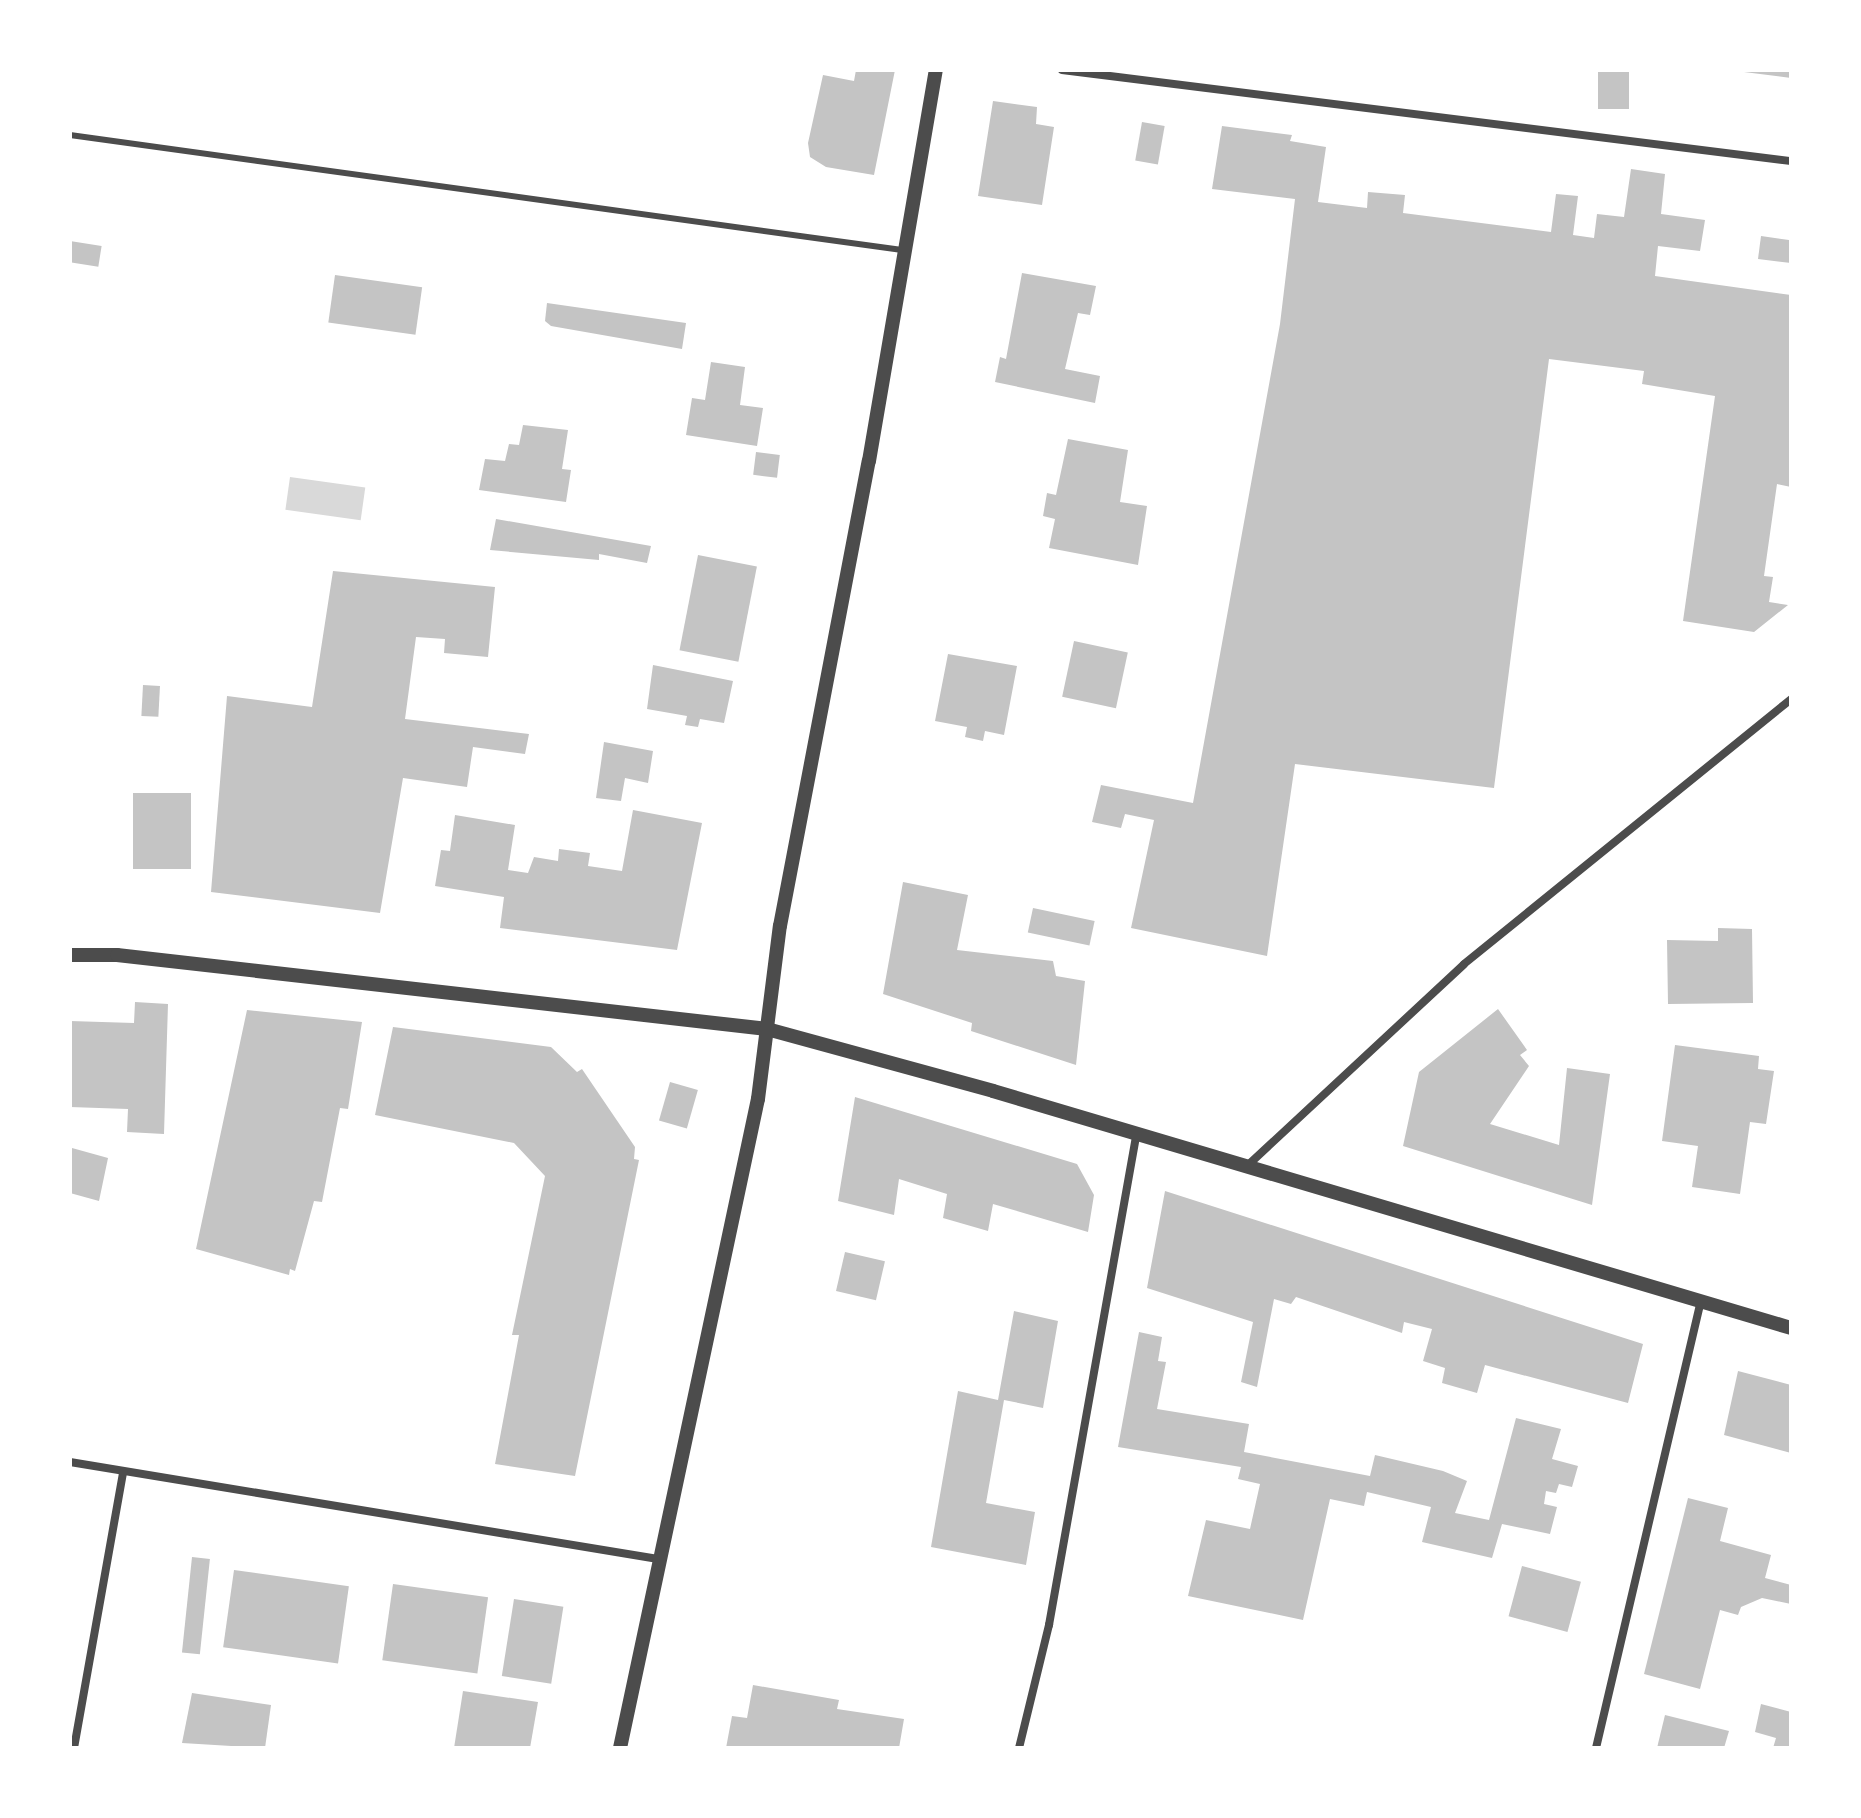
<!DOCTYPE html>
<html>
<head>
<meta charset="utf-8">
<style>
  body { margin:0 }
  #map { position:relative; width:1861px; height:1818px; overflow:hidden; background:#fff; font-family:"Asap Condensed",sans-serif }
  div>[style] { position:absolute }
  .water>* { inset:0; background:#d9d9d9; transform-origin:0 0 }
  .building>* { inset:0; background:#c4c4c4; transform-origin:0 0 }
  .service>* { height:6px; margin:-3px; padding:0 3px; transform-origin:3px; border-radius:3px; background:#4c4c4c }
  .minor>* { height:8px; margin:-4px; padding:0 4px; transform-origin:4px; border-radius:4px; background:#4c4c4c }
  .tertiary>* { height:14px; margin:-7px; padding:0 7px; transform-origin:7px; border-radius:7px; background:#4c4c4c }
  span { translate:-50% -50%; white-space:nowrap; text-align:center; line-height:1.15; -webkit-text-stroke:6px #fff; paint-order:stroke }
  .frame { position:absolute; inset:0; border:72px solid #fff; pointer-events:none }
</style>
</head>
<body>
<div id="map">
  <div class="water">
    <i style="left:290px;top:477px;width:76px;height:33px;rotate:8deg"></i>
  </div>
  <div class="building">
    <i style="clip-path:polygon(856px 70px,895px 70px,874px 175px,826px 167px,810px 157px,808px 143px,823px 75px,854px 81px)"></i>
    <i style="left:1598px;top:70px;width:31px;height:39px"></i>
    <i style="clip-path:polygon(1744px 70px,1791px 70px,1791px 78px,1744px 72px)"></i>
    <i style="clip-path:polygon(993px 101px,1037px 107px,1036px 124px,1054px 127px,1042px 205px,978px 196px)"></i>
    <i style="left:1142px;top:122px;width:23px;height:39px;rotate:10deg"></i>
    <i style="clip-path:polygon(1222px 126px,1292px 135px,1290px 141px,1326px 147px,1318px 202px,1367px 208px,1368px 192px,1405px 195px,1403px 213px,1551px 232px,1556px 194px,1578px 196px,1573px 235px,1594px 238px,1597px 214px,1624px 217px,1631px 169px,1665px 174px,1661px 214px,1705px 220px,1700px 251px,1658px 246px,1655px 276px,1791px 295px,1791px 487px,1777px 484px,1764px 576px,1773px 577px,1769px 602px,1788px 605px,1754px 632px,1683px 621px,1715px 396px,1642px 384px,1644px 371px,1549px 359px,1494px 788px,1295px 764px,1267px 956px,1131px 928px,1154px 820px,1125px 814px,1121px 828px,1092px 822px,1101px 785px,1193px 803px,1280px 324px,1295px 199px,1212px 189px)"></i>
    <i style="clip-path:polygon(1761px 236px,1789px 240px,1791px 263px,1758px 259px)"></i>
    <i style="left:70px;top:241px;width:32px;height:21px;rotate:9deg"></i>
    <i style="clip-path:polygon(1022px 273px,1096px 286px,1090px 315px,1078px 313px,1065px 369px,1100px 376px,1095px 403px,995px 382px,1000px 357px,1006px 359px)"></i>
    <i style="left:335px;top:275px;width:88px;height:48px;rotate:8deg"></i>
    <i style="clip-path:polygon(547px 303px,686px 323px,682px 349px,551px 326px,545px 321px)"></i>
    <i style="clip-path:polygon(711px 362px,745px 367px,740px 405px,763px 408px,757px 446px,686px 435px,692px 398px,705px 400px)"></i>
    <i style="clip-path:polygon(523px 425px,568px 430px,562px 469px,571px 470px,566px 502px,479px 490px,485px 459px,505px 461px,509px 444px,519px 445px)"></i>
    <i style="clip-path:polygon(1068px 439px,1128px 450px,1120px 502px,1147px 506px,1138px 565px,1049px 548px,1055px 519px,1043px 516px,1047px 493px,1056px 495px)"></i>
    <i style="left:756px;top:452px;width:24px;height:23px;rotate:7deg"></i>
    <i style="clip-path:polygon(496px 519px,651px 546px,647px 563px,599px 554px,599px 560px,490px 550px)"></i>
    <i style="left:698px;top:555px;width:60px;height:97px;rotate:11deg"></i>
    <i style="clip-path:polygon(333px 571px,495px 587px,488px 657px,444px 653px,445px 639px,416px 637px,405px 719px,529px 734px,525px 754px,473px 747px,467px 787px,403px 778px,380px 913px,211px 892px,227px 696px,312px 707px)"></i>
    <i style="left:1074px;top:641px;width:55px;height:57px;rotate:12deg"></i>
    <i style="clip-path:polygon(948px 654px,1017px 666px,1004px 735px,985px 731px,983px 741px,965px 737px,967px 727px,935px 721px)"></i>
    <i style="clip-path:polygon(653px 665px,733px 681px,724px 723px,700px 719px,698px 727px,685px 725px,687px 716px,647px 709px)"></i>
    <i style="left:143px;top:685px;width:17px;height:31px;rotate:3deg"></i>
    <i style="clip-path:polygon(604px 742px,653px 751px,648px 783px,625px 778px,621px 801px,596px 798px)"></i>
    <i style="left:133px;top:793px;width:58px;height:76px"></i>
    <i style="clip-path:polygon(633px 810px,702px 823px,677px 950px,500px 928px,504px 897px,435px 886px,441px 850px,450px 851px,455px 815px,515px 825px,508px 870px,528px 873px,534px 857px,558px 861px,559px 849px,590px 853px,588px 866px,622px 871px)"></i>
    <i style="clip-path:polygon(903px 882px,968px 895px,957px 950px,1053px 961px,1056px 976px,1085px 981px,1076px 1065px,971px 1031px,972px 1023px,883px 994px)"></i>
    <i style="left:1033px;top:908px;width:63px;height:25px;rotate:12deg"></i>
    <i style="clip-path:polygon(1718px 928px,1752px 929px,1753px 1003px,1668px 1004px,1667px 940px,1718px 941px)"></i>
    <i style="clip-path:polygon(135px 1002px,168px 1004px,164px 1134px,127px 1132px,128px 1109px,70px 1107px,70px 1021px,134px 1023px)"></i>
    <i style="clip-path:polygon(1498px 1009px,1527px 1050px,1520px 1055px,1529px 1066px,1490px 1124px,1559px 1145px,1567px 1068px,1610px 1074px,1592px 1205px,1403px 1146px,1419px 1072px)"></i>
    <i style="clip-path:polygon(247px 1010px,362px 1022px,348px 1109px,340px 1108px,322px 1202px,314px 1201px,295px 1271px,290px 1269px,289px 1275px,196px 1249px)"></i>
    <i style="clip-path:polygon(393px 1027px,551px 1047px,577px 1072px,582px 1069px,635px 1147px,634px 1159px,639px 1160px,575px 1476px,495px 1464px,519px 1335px,512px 1335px,545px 1176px,514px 1143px,375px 1115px)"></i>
    <i style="clip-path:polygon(1675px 1045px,1759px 1056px,1758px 1069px,1774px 1071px,1766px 1124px,1750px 1122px,1740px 1194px,1692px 1187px,1698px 1146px,1662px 1141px)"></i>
    <i style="left:670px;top:1082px;width:29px;height:40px;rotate:16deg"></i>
    <i style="clip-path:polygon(855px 1097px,1077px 1164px,1094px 1195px,1088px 1232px,993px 1204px,988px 1231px,943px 1218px,947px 1194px,899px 1179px,894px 1215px,838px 1201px)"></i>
    <i style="clip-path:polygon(72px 1148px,108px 1158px,99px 1201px,70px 1193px)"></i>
    <i style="clip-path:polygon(1165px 1191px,1643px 1344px,1628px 1403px,1485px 1365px,1477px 1393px,1442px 1383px,1445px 1368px,1423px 1361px,1432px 1329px,1404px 1322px,1402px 1333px,1296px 1297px,1291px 1304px,1274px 1299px,1257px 1387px,1241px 1382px,1253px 1322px,1147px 1288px)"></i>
    <i style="left:845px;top:1252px;width:41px;height:40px;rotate:13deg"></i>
    <i style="clip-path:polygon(1014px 1311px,1058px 1321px,1043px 1408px,1004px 1400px,986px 1503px,1035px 1512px,1026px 1565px,931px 1547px,958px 1391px,998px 1400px)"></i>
    <i style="clip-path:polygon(1139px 1332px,1162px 1337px,1158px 1361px,1166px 1362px,1157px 1409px,1249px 1424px,1244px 1452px,1370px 1476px,1375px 1455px,1443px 1471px,1467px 1481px,1455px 1513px,1489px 1520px,1516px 1418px,1561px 1429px,1552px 1459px,1578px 1466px,1572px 1487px,1559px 1484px,1556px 1493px,1546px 1491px,1544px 1504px,1557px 1507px,1550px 1534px,1502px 1524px,1492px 1558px,1422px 1542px,1431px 1507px,1367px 1492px,1364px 1506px,1330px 1499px,1303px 1620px,1188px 1596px,1206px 1520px,1250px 1529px,1260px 1484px,1238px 1479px,1241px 1467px,1118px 1447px)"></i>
    <i style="clip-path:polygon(1738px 1371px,1791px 1385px,1791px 1453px,1724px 1435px)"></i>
    <i style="clip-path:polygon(1688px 1498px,1728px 1508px,1720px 1541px,1771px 1555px,1765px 1578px,1791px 1585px,1791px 1604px,1762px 1598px,1741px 1607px,1738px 1615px,1720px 1610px,1700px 1689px,1644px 1674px)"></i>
    <i style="left:192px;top:1557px;width:18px;height:96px;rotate:6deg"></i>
    <i style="left:1522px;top:1566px;width:61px;height:52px;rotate:15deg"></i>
    <i style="left:234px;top:1570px;width:116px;height:78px;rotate:8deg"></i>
    <i style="left:393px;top:1584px;width:96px;height:77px;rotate:8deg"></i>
    <i style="left:514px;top:1599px;width:50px;height:78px;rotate:9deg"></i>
    <i style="clip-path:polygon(753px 1685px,839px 1700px,837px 1709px,904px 1719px,899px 1748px,726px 1748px,732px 1716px,747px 1718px)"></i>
    <i style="clip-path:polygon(463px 1691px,538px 1702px,530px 1748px,454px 1748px)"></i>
    <i style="clip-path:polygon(192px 1693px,271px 1705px,265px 1748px,182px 1743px)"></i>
    <i style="clip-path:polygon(1761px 1704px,1791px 1712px,1791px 1748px,1773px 1748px,1776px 1738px,1755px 1732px)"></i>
    <i style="clip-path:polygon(1665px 1715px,1729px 1731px,1724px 1748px,1657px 1748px)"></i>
  </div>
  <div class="service">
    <i style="left:70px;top:135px;width:840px;rotate:7.87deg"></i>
  </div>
  <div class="minor">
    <i style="left:1062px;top:70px;width:735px;rotate:7.12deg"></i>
    <i style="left:1247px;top:1166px;width:296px;rotate:-42.9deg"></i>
    <i style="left:1464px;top:964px;width:421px;rotate:-39deg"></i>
    <i style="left:70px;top:1462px;width:596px;rotate:9.37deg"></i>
    <i style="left:74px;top:1748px;width:280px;rotate:-79.9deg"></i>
    <i style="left:1019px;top:1748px;width:127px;rotate:-76.3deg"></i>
    <i style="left:1049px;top:1625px;width:500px;rotate:-79.9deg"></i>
    <i style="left:1596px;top:1748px;width:455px;rotate:-76.8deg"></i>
  </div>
  <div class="tertiary">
    <i style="left:70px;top:955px;width:47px"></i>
    <i style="left:117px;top:955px;width:654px;rotate:6.49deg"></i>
    <i style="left:767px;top:1029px;width:234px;rotate:15.3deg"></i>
    <i style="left:993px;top:1091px;width:832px;rotate:16.54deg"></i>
    <i style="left:620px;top:1748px;width:664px;rotate:-78deg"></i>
    <i style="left:758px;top:1099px;width:174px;rotate:-82.8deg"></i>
    <i style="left:780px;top:926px;width:473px;rotate:-79.2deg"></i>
    <i style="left:869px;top:461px;width:397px;rotate:-80.3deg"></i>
  </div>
  <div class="frame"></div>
</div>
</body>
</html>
